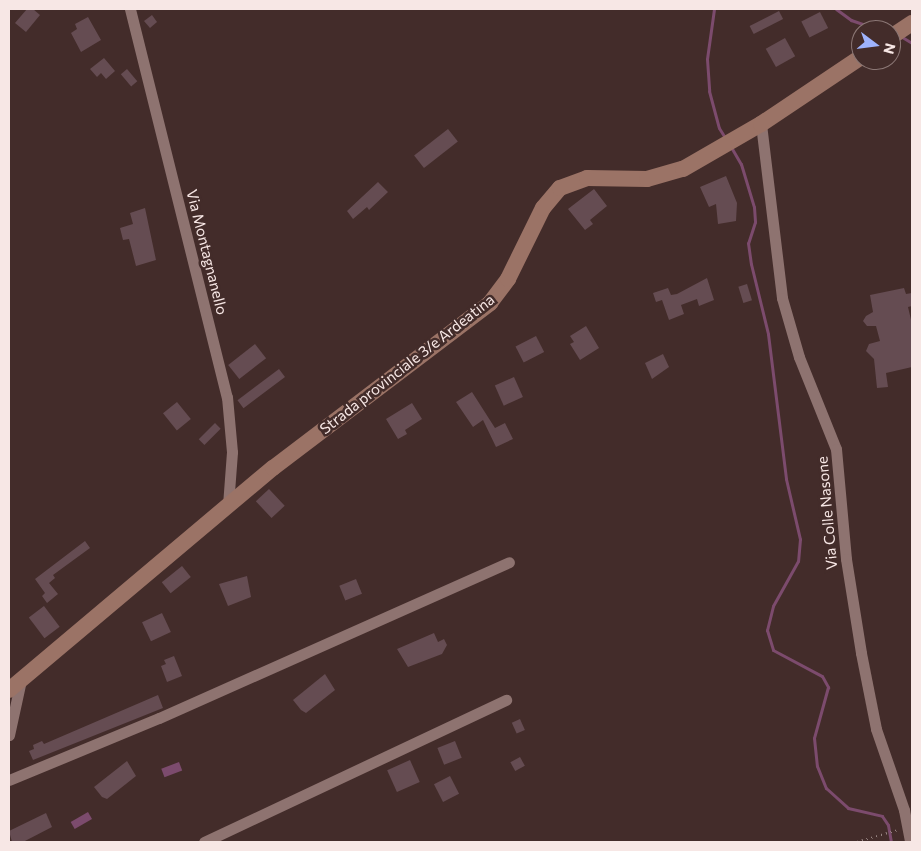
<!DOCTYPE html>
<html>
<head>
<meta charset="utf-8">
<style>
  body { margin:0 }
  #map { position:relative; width:921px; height:851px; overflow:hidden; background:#432c2a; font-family:Commissioner,sans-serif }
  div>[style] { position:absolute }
  .water>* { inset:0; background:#7c4b6d; transform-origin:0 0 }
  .stream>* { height:3px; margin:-1.5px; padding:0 1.5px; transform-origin:1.5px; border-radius:1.5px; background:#7c4b6d }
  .building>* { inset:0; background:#654c52; transform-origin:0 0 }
  .path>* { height:2px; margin-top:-1px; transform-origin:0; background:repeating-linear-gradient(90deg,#978482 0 1px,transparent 0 5px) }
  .minor>* { height:11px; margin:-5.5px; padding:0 5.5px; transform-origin:5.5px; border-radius:5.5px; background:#8e7370 }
  .secondary>* { height:16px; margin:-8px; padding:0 8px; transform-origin:8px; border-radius:8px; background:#9b7366 }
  span { translate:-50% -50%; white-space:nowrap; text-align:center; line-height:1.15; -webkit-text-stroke:5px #432c2a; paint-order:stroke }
  .street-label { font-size:15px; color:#f7e7e5 }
  .frame { position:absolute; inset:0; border:10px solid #f7e7e5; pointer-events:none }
  .north { position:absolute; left:851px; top:20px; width:50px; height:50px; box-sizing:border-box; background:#432c2a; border:1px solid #8b7775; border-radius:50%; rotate:105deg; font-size:14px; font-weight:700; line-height:20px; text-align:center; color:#f7e7e5 }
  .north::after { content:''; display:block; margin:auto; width:18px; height:22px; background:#9eb3fd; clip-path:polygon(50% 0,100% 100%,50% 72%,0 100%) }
</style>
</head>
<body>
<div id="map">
  <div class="water">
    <i style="left:179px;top:762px;width:9px;height:19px;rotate:69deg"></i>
    <i style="left:88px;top:812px;width:8px;height:20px;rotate:60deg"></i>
  </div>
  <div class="stream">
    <i style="left:714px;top:9px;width:50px;rotate:98deg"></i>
    <i style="left:707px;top:59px;width:32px;rotate:86deg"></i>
    <i style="left:709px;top:91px;width:38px;rotate:75deg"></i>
    <i style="left:719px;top:128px;width:13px;rotate:58deg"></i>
    <i style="left:836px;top:9px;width:19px;rotate:36deg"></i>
    <i style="left:851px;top:20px;width:31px;rotate:19deg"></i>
    <i style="left:902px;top:37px;width:12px;rotate:31deg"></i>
    <i style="left:731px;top:147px;width:20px;rotate:60deg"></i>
    <i style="left:741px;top:164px;width:45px;rotate:73.2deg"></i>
    <i style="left:754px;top:207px;width:15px;rotate:86deg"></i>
    <i style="left:755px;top:222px;width:22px;rotate:108deg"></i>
    <i style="left:748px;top:243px;width:21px;rotate:82deg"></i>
    <i style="left:751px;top:264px;width:72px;rotate:76.3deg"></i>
    <i style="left:768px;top:334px;width:146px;rotate:82.9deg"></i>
    <i style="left:786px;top:479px;width:62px;rotate:76.9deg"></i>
    <i style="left:800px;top:539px;width:22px;rotate:95deg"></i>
    <i style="left:798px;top:561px;width:51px;rotate:119.1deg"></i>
    <i style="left:773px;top:606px;width:25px;rotate:104deg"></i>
    <i style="left:767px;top:630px;width:21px;rotate:73deg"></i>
    <i style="left:773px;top:650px;width:55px;rotate:28deg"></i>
    <i style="left:822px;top:676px;width:13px;rotate:61deg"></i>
    <i style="left:828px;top:687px;width:53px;rotate:105.4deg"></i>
    <i style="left:814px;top:738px;width:28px;rotate:84deg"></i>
    <i style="left:817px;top:766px;width:24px;rotate:68deg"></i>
    <i style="left:826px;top:788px;width:30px;rotate:42deg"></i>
    <i style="left:848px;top:808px;width:35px;rotate:13deg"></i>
    <i style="left:882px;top:816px;width:11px;rotate:56deg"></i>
    <i style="left:888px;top:825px;width:17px;rotate:80deg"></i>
  </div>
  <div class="building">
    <i style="clip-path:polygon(27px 9px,33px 9px,40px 15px,26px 32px,15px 23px)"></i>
    <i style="left:779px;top:11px;width:9px;height:33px;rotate:63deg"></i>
    <i style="left:820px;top:12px;width:18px;height:21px;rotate:63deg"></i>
    <i style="clip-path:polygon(152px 15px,157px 22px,150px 28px,144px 21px)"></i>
    <i style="clip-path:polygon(88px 17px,101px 40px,81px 52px,71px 33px,77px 29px,75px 24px)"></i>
    <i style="left:785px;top:38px;width:21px;height:22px;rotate:61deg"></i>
    <i style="clip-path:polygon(104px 58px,115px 71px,106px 79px,101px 73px,97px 77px,90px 69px)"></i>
    <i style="left:127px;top:69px;width:16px;height:8px;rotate:50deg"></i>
    <i style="left:448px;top:129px;width:16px;height:43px;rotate:52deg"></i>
    <i style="clip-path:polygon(726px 176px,737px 203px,736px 221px,718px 224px,716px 204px,709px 207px,700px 187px)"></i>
    <i style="clip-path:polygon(378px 182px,388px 192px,369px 210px,367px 207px,353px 219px,347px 211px)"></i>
    <i style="clip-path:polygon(594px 189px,607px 206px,590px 220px,593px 224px,585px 230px,568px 209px)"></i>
    <i style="clip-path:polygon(145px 208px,156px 260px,136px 266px,129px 239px,123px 240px,120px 228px,133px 224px,130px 213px)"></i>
    <i style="clip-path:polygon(707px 278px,714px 300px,699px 306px,697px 299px,681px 305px,684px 314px,669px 320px,662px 300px,656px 302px,653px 293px,668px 288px,671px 295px,677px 294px)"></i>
    <i style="left:747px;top:284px;width:17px;height:9px;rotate:73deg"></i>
    <i style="clip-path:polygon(904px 288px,906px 294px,912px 293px,912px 306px,908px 307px,912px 324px,912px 367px,886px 373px,888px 387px,877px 388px,874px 359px,866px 351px,869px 344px,880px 341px,876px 326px,867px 326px,863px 321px,866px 316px,873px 312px,870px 295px)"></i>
    <i style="clip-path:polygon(586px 326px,599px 348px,580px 360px,570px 344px,574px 342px,570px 336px)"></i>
    <i style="left:536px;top:336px;width:18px;height:23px;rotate:63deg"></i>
    <i style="left:255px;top:344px;width:18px;height:34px;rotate:52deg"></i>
    <i style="clip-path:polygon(663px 354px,669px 367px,652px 379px,645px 363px)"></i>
    <i style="left:279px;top:369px;width:10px;height:52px;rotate:53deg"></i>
    <i style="left:514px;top:377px;width:22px;height:21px;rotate:66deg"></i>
    <i style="clip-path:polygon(472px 392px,495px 428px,505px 423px,513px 439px,496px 447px,483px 420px,473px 427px,456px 402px)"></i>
    <i style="left:177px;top:402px;width:22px;height:18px;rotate:51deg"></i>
    <i style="clip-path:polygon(412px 403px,422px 419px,405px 430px,407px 434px,398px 439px,386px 419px)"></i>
    <i style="left:215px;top:423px;width:8px;height:23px;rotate:45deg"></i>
    <i style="left:269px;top:489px;width:23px;height:18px;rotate:47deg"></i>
    <i style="clip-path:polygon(85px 541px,90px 548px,53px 575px,55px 578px,49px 583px,58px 594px,47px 603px,42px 596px,45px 593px,35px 579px)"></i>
    <i style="left:182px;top:566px;width:14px;height:26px;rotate:51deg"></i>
    <i style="clip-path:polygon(247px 576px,251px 597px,228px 606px,219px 584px)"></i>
    <i style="left:356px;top:579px;width:16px;height:18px;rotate:68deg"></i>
    <i style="left:44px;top:606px;width:26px;height:19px;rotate:53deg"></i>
    <i style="left:162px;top:613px;width:21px;height:22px;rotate:65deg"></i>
    <i style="clip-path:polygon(434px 633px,438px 642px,444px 639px,447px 645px,442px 654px,408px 667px,397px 649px)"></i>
    <i style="clip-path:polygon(174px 656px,182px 676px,167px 682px,161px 666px,166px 664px,164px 660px)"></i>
    <i style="clip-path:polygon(325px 674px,335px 690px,306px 713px,301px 710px,293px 700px)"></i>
    <i style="clip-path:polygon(158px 695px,163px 708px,33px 760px,29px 751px,34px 749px,33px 745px,42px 741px,44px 744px)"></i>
    <i style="left:520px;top:719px;width:12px;height:9px;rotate:66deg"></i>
    <i style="left:455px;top:741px;width:18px;height:19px;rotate:68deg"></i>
    <i style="left:520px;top:757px;width:10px;height:11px;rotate:61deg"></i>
    <i style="left:410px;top:760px;width:24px;height:25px;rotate:66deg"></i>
    <i style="clip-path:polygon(127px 761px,136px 776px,107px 799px,102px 797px,94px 787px)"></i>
    <i style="left:450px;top:776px;width:20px;height:18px;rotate:63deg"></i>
    <i style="clip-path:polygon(46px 813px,52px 827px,23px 842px,12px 842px,9px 831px)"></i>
  </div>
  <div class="path">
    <i style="left:857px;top:842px;width:43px;rotate:-16.3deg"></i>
  </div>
  <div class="minor">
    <i style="left:130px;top:9px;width:400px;rotate:76deg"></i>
    <i style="left:227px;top:397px;width:55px;rotate:84.8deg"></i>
    <i style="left:232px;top:452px;width:53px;rotate:94.3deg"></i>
    <i style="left:761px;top:124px;width:175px;rotate:83.1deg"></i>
    <i style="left:782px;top:298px;width:61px;rotate:73.9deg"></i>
    <i style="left:799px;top:357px;width:99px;rotate:68.1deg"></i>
    <i style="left:836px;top:449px;width:110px;rotate:84.8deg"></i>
    <i style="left:846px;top:559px;width:95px;rotate:80.9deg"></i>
    <i style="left:861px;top:653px;width:77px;rotate:78.8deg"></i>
    <i style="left:876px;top:729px;width:86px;rotate:70.9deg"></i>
    <i style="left:904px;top:810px;width:33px;rotate:79deg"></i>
    <i style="left:9px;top:735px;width:56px;rotate:-77.7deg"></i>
    <i style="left:9px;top:780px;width:162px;rotate:-22.5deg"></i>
    <i style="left:159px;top:718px;width:383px;rotate:-24deg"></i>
    <i style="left:204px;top:842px;width:334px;rotate:-25.2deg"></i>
  </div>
  <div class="secondary">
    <i style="left:891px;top:37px;width:25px;rotate:-34deg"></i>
    <i style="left:9px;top:690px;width:345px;rotate:-40.1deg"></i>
    <i style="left:273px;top:468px;width:273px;rotate:-37.2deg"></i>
    <i style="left:490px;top:303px;width:30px;rotate:-53deg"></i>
    <i style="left:508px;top:279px;width:79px;rotate:-63.8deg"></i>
    <i style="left:543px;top:208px;width:26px;rotate:-50deg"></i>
    <i style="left:560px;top:188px;width:29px;rotate:-20deg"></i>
    <i style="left:587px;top:178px;width:60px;rotate:1deg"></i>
    <i style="left:647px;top:179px;width:37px;rotate:-16deg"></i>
    <i style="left:683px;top:169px;width:90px;rotate:-30deg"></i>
    <i style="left:761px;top:124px;width:120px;rotate:-33.8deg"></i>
  </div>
  <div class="street-label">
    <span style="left:207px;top:252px;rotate:76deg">Via Montagnanello</span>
    <span style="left:407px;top:364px;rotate:-38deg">Strada provinciale 3/e Ardeatina</span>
    <span style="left:827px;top:513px;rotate:-95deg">Via Colle Nasone</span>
  </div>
  <div class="frame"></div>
  <div class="north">N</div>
</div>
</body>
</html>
